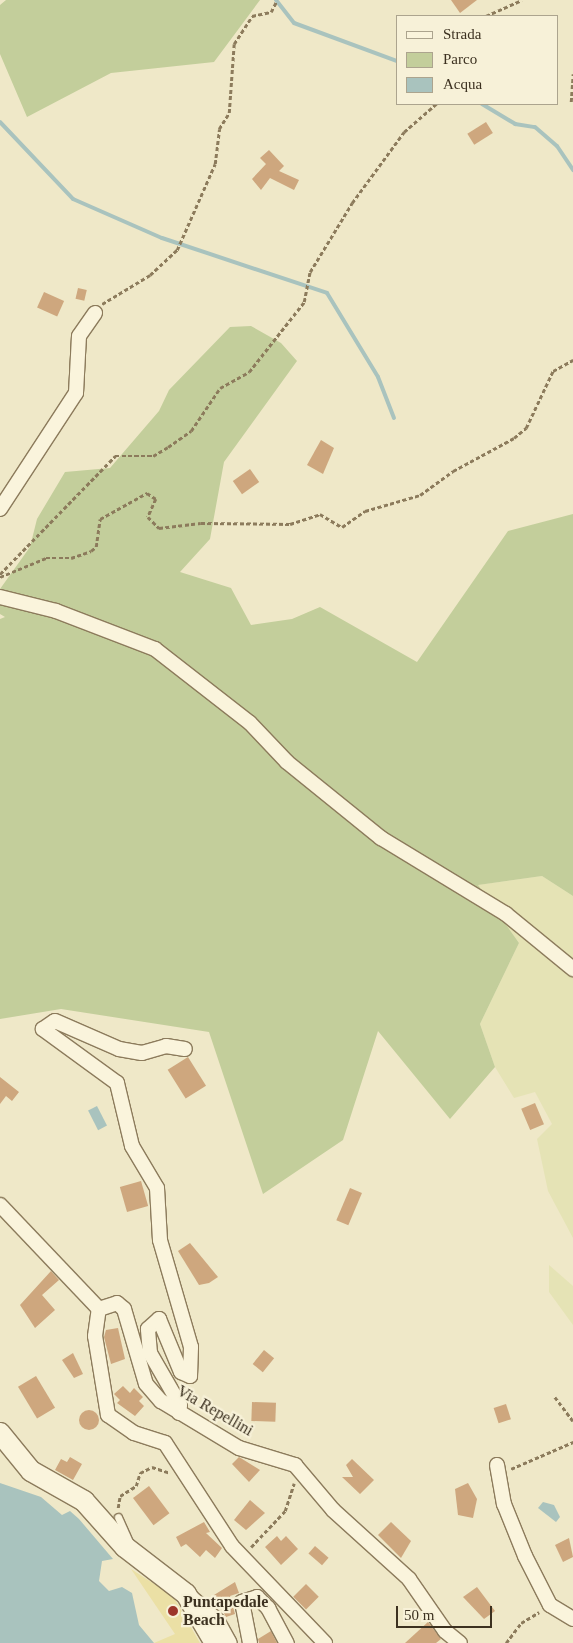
<!DOCTYPE html>
<html>
<head>
<meta charset="utf-8">
<style>
  body { margin:0 }
  #map { position:relative; width:573px; height:1643px; overflow:hidden; background:#efe8c8; font-family:"Times New Roman",serif }
  div>[style] { position:absolute }
  .farmland>* { inset:0; background:#e5e3b5 }
  .green>* { inset:0; background:#c3ce9b }
  .sand>* { inset:0; background:#ebe0a5 }
  .water>* { inset:0; background:#a9c3be; transform-origin:0 0 }
  .stream>* { height:4px; margin:-2px; padding:0 2px; transform-origin:2px; border-radius:2px; background:#a9c3be }
  .building>* { inset:0; background:#cea77e; transform-origin:0 0 }
  .round { border-radius:50% }
  .path>* { height:2.5px; margin-top:-1.25px; transform-origin:0; background:repeating-linear-gradient(90deg,#8c7b5c 0 4px,transparent 0 6.5px) }
  .roads { filter:drop-shadow(1px 0 #8c7b5c) drop-shadow(-1px 0 #8c7b5c) drop-shadow(0 1px #8c7b5c) drop-shadow(0 -1px #8c7b5c) }
  .service>* { height:7px; margin:-3.5px; padding:0 3.5px; transform-origin:3.5px; border-radius:3.5px; background:#faf4dc }
  .minor>* { height:14px; margin:-7px; padding:0 7px; transform-origin:7px; border-radius:7px; background:#faf4dc }
  .secondary>* { height:20px; margin:-10px; padding:0 10px; transform-origin:10px; border-radius:10px; background:#faf4dc }
  .dots>* { width:14px; height:14px; translate:-50% -50%; box-sizing:border-box; border:2px solid #f7f1d8; border-radius:50% }
  span { translate:-50% -50%; white-space:nowrap; text-align:center; line-height:1.15; -webkit-text-stroke:4.5px #f7f1d8; paint-order:stroke }
  .street-label { font-size:16px; color:#3c3120 }
  .poi-label { font-size:16px; color:#3c3120; font-weight:700 }
  .left { translate:0 -50%; text-align:left }
  .legend { position:absolute; left:396px; top:15px; width:162px; height:90px; box-sizing:border-box; background:#f7f1d8; border:1px solid #aca48e; margin:0; padding:6px 9px; list-style:none; font-size:15px; color:#3c3120 }
  .legend li { display:flex; align-items:center; gap:10px; height:25px }
  .legend b { width:25px; border:1px solid #aca48e }
  .scale { position:absolute; left:396px; top:1606px; width:96px; height:22px; box-sizing:border-box; border:2px solid #3c3120; border-top:0; padding-left:6px; font-size:15px; line-height:18px; white-space:nowrap; color:#3c3120; -webkit-text-stroke:4px #f7f1d8; paint-order:stroke }
</style>
</head>
<body>
<div id="map">
  <div class="farmland">
    <i style="clip-path:polygon(542px 876px,573px 896px,573px 1238px,548px 1191px,537px 1139px,552px 1124px,535px 1092px,514px 1098px,495px 1067px,480px 1024px,519px 943px,477px 885px)"></i>
    <i style="clip-path:polygon(549px 1265px,573px 1286px,573px 1325px,549px 1292px)"></i>
  </div>
  <div class="green">
    <i style="clip-path:polygon(6px 0,260px 0,214px 62px,111px 73px,27px 117px,0 54px,0 5px)"></i>
    <i style="clip-path:polygon(251px 326px,281px 343px,297px 361px,224px 462px,210px 539px,180px 572px,231px 588px,251px 625px,292px 619px,320px 607px,417px 662px,508px 531px,573px 514px,573px 896px,542px 876px,478px 885px,519px 943px,480px 1024px,495px 1067px,450px 1119px,378px 1031px,343px 1140px,263px 1194px,209px 1032px,61px 1009px,0 1019px,0 619px,5px 617px,0 614px,0 589px,30px 547px,37px 519px,65px 472px,110px 468px,159px 411px,169px 390px,230px 327px)"></i>
  </div>
  <div class="sand">
    <i style="clip-path:polygon(131px 1569px,173px 1596px,200px 1643px,154px 1643px,175px 1634px)"></i>
  </div>
  <div class="water">
    <i style="left:97px;top:1106px;width:22px;height:10px;rotate:63deg"></i>
    <i style="clip-path:polygon(0 1483px,41px 1497px,62px 1515px,70px 1511px,79px 1519px,113px 1559px,102px 1561px,99px 1581px,109px 1591px,122px 1587px,132px 1593px,139px 1625px,154px 1643px,0 1643px)"></i>
    <i style="clip-path:polygon(543px 1502px,554px 1505px,560px 1517px,556px 1522px,538px 1508px)"></i>
  </div>
  <div class="stream">
    <i style="left:276px;top:0;width:29px;rotate:52deg"></i>
    <i style="left:294px;top:23px;width:110px;rotate:20.3deg"></i>
    <i style="left:482px;top:104px;width:39px;rotate:31deg"></i>
    <i style="left:515px;top:124px;width:20px;rotate:9deg"></i>
    <i style="left:535px;top:127px;width:29px;rotate:41deg"></i>
    <i style="left:557px;top:146px;width:29px;rotate:56deg"></i>
    <i style="left:0;top:122px;width:106px;rotate:46.5deg"></i>
    <i style="left:73px;top:199px;width:97px;rotate:23.7deg"></i>
    <i style="left:162px;top:238px;width:174px;rotate:18.4deg"></i>
    <i style="left:327px;top:293px;width:98px;rotate:58.7deg"></i>
    <i style="left:378px;top:377px;width:44px;rotate:68.7deg"></i>
  </div>
  <div class="building">
    <i style="clip-path:polygon(451px 0,477px 0,460px 13px)"></i>
    <i style="left:486px;top:122px;width:13px;height:22px;rotate:58deg"></i>
    <i style="clip-path:polygon(269px 150px,284px 166px,279px 171px,299px 180px,294px 190px,270px 178px,261px 190px,252px 179px,266px 164px,260px 158px)"></i>
    <i style="left:78px;top:288px;width:9px;height:11px;rotate:13deg"></i>
    <i style="left:44px;top:292px;width:22px;height:17px;rotate:24deg"></i>
    <i style="clip-path:polygon(321px 440px,334px 448px,323px 474px,307px 465px)"></i>
    <i style="left:250px;top:469px;width:16px;height:21px;rotate:55deg"></i>
    <i style="left:188px;top:1057px;width:34px;height:24px;rotate:58deg"></i>
    <i style="clip-path:polygon(0 1077px,19px 1092px,12px 1101px,6px 1096px,0 1104px)"></i>
    <i style="left:535px;top:1103px;width:23px;height:15px;rotate:67deg"></i>
    <i style="left:141px;top:1181px;width:26px;height:22px;rotate:74deg"></i>
    <i style="left:350px;top:1188px;width:13px;height:35px;rotate:23deg"></i>
    <i style="clip-path:polygon(190px 1243px,218px 1277px,209px 1283px,199px 1285px,178px 1251px)"></i>
    <i style="clip-path:polygon(51px 1271px,59px 1280px,42px 1295px,55px 1310px,35px 1328px,20px 1305px)"></i>
    <i style="clip-path:polygon(118px 1328px,125px 1359px,111px 1364px,104px 1337px,106px 1330px)"></i>
    <i style="left:264px;top:1350px;width:13px;height:18px;rotate:39deg"></i>
    <i style="clip-path:polygon(73px 1353px,83px 1374px,74px 1378px,62px 1360px)"></i>
    <i style="left:36px;top:1376px;width:37px;height:21px;rotate:59deg"></i>
    <i style="clip-path:polygon(123px 1386px,130px 1393px,134px 1388px,143px 1397px,139px 1401px,144px 1406px,135px 1416px,117px 1403px,120px 1400px,114px 1394px)"></i>
    <i style="left:252px;top:1402px;width:24px;height:19px;rotate:2deg"></i>
    <i style="left:506px;top:1404px;width:16px;height:13px;rotate:72deg"></i>
    <i class="round" style="left:79px;top:1410px;width:20px;height:20px"></i>
    <i style="clip-path:polygon(70px 1457px,82px 1464px,73px 1480px,55px 1470px,61px 1459px,67px 1462px)"></i>
    <i style="clip-path:polygon(239px 1457px,260px 1470px,249px 1482px,232px 1464px)"></i>
    <i style="clip-path:polygon(352px 1459px,374px 1480px,360px 1494px,342px 1477px,353px 1477px,346px 1465px)"></i>
    <i style="clip-path:polygon(468px 1483px,477px 1499px,473px 1518px,458px 1515px,455px 1489px)"></i>
    <i style="left:149px;top:1486px;width:34px;height:20px;rotate:53deg"></i>
    <i style="clip-path:polygon(250px 1500px,265px 1513px,246px 1530px,234px 1520px)"></i>
    <i style="clip-path:polygon(204px 1522px,210px 1532px,206px 1533px,222px 1548px,215px 1558px,206px 1550px,200px 1557px,186px 1544px,181px 1547px,176px 1537px)"></i>
    <i style="clip-path:polygon(391px 1522px,411px 1541px,401px 1558px,378px 1535px)"></i>
    <i style="clip-path:polygon(277px 1536px,281px 1541px,286px 1536px,298px 1549px,281px 1565px,265px 1547px)"></i>
    <i style="clip-path:polygon(569px 1538px,573px 1557px,563px 1562px,555px 1545px)"></i>
    <i style="left:315px;top:1546px;width:18px;height:10px;rotate:41deg"></i>
    <i style="clip-path:polygon(235px 1582px,239px 1593px,230px 1596px,235px 1614px,226px 1617px,214px 1595px)"></i>
    <i style="left:306px;top:1584px;width:18px;height:18px;rotate:45deg"></i>
    <i style="clip-path:polygon(477px 1587px,495px 1611px,484px 1619px,463px 1597px)"></i>
    <i style="clip-path:polygon(428px 1622px,441px 1639px,436px 1643px,405px 1643px)"></i>
    <i style="clip-path:polygon(271px 1631px,277px 1643px,259px 1643px,258px 1639px)"></i>
  </div>
  <div class="path">
    <i style="left:486px;top:16px;width:39px;rotate:-24deg"></i>
    <i style="left:571px;top:102px;width:28px;rotate:-86deg"></i>
    <i style="left:102px;top:304px;width:56px;rotate:-31.1deg"></i>
    <i style="left:150px;top:275px;width:37px;rotate:-43deg"></i>
    <i style="left:177px;top:250px;width:94px;rotate:-66.2deg"></i>
    <i style="left:215px;top:164px;width:35px;rotate:-83deg"></i>
    <i style="left:219px;top:129px;width:19px;rotate:-58deg"></i>
    <i style="left:229px;top:113px;width:69px;rotate:-85.9deg"></i>
    <i style="left:234px;top:44px;width:33px;rotate:-57deg"></i>
    <i style="left:252px;top:16px;width:19px;rotate:-12deg"></i>
    <i style="left:271px;top:12px;width:13px;rotate:-63deg"></i>
    <i style="left:0;top:574px;width:165px;rotate:-45.7deg"></i>
    <i style="left:115px;top:456px;width:38px"></i>
    <i style="left:153px;top:456px;width:17px;rotate:-31deg"></i>
    <i style="left:168px;top:447px;width:28px;rotate:-35deg"></i>
    <i style="left:191px;top:431px;width:52px;rotate:-56deg"></i>
    <i style="left:220px;top:388px;width:33px;rotate:-29deg"></i>
    <i style="left:249px;top:372px;width:89px;rotate:-51.8deg"></i>
    <i style="left:304px;top:302px;width:31px;rotate:-79deg"></i>
    <i style="left:310px;top:272px;width:81px;rotate:-58.7deg"></i>
    <i style="left:352px;top:203px;width:88px;rotate:-53.8deg"></i>
    <i style="left:404px;top:132px;width:43px;rotate:-41.2deg"></i>
    <i style="left:0;top:577px;width:50px;rotate:-22.4deg"></i>
    <i style="left:46px;top:558px;width:25px"></i>
    <i style="left:71px;top:558px;width:21px;rotate:-19deg"></i>
    <i style="left:91px;top:551px;width:6px;rotate:-39deg"></i>
    <i style="left:96px;top:547px;width:28px;rotate:-82deg"></i>
    <i style="left:100px;top:519px;width:54px;rotate:-29deg"></i>
    <i style="left:147px;top:493px;width:11px;rotate:34deg"></i>
    <i style="left:156px;top:499px;width:20px;rotate:114deg"></i>
    <i style="left:148px;top:517px;width:16px;rotate:45deg"></i>
    <i style="left:159px;top:528px;width:42px;rotate:-6.8deg"></i>
    <i style="left:201px;top:523px;width:89px;rotate:0.6deg"></i>
    <i style="left:290px;top:524px;width:32px;rotate:-18deg"></i>
    <i style="left:320px;top:514px;width:26px;rotate:31deg"></i>
    <i style="left:342px;top:527px;width:28px;rotate:-35deg"></i>
    <i style="left:365px;top:511px;width:57px;rotate:-16.2deg"></i>
    <i style="left:420px;top:495px;width:41px;rotate:-36deg"></i>
    <i style="left:453px;top:471px;width:69px;rotate:-28.4deg"></i>
    <i style="left:514px;top:438px;width:16px;rotate:-40deg"></i>
    <i style="left:526px;top:428px;width:63px;rotate:-64.7deg"></i>
    <i style="left:553px;top:371px;width:23px;rotate:-29deg"></i>
    <i style="left:555px;top:1397px;width:30px;rotate:53deg"></i>
    <i style="left:511px;top:1469px;width:68px;rotate:-23.5deg"></i>
    <i style="left:118px;top:1508px;width:12px;rotate:-81deg"></i>
    <i style="left:120px;top:1496px;width:19px;rotate:-32deg"></i>
    <i style="left:136px;top:1486px;width:14px;rotate:-73deg"></i>
    <i style="left:140px;top:1473px;width:13px;rotate:-27deg"></i>
    <i style="left:152px;top:1467px;width:19px;rotate:18deg"></i>
    <i style="left:251px;top:1547px;width:50px;rotate:-46.6deg"></i>
    <i style="left:285px;top:1511px;width:29px;rotate:-72deg"></i>
    <i style="left:506px;top:1643px;width:25px;rotate:-53deg"></i>
    <i style="left:521px;top:1623px;width:21px;rotate:-31deg"></i>
  </div>
  <div class="roads">
    <div class="service">
      <i style="left:118px;top:1517px;width:34px;rotate:66deg"></i>
    </div>
    <div class="minor">
      <i style="left:0;top:509px;width:139px;rotate:-56.8deg"></i>
      <i style="left:76px;top:393px;width:57px;rotate:-87deg"></i>
      <i style="left:79px;top:336px;width:28px;rotate:-55deg"></i>
      <i style="left:0;top:597px;width:58px;rotate:14deg"></i>
      <i style="left:56px;top:611px;width:106px;rotate:21deg"></i>
      <i style="left:155px;top:649px;width:120px;rotate:37.9deg"></i>
      <i style="left:250px;top:723px;width:54px;rotate:46.5deg"></i>
      <i style="left:287px;top:762px;width:121px;rotate:39deg"></i>
      <i style="left:381px;top:838px;width:146px;rotate:31.3deg"></i>
      <i style="left:506px;top:914px;width:87px;rotate:39.4deg"></i>
      <i style="left:0;top:1205px;width:144px;rotate:46.4deg"></i>
      <i style="left:179px;top:1413px;width:8px;rotate:-83deg"></i>
      <i style="left:180px;top:1405px;width:60px;rotate:-120deg"></i>
      <i style="left:150px;top:1353px;width:24px;rotate:-95deg"></i>
      <i style="left:148px;top:1329px;width:15px;rotate:-42deg"></i>
      <i style="left:159px;top:1319px;width:57px;rotate:67.5deg"></i>
      <i style="left:181px;top:1372px;width:10px;rotate:24deg"></i>
      <i style="left:190px;top:1376px;width:29px;rotate:-88deg"></i>
      <i style="left:191px;top:1347px;width:111px;rotate:-106.2deg"></i>
      <i style="left:160px;top:1240px;width:52px;rotate:-93.3deg"></i>
      <i style="left:157px;top:1188px;width:49px;rotate:-120.8deg"></i>
      <i style="left:132px;top:1146px;width:65px;rotate:-103.4deg"></i>
      <i style="left:117px;top:1083px;width:92px;rotate:-143.9deg"></i>
      <i style="left:43px;top:1029px;width:14px;rotate:-34deg"></i>
      <i style="left:55px;top:1021px;width:70px;rotate:23.6deg"></i>
      <i style="left:119px;top:1049px;width:23px;rotate:10deg"></i>
      <i style="left:142px;top:1053px;width:25px;rotate:-16deg"></i>
      <i style="left:166px;top:1046px;width:19px;rotate:9deg"></i>
      <i style="left:497px;top:1465px;width:40px;rotate:80deg"></i>
      <i style="left:504px;top:1504px;width:56px;rotate:68deg"></i>
      <i style="left:525px;top:1556px;width:55px;rotate:63deg"></i>
      <i style="left:550px;top:1605px;width:27px;rotate:31deg"></i>
      <i style="left:191px;top:1597px;width:35px;rotate:41deg"></i>
      <i style="left:217px;top:1620px;width:26px;rotate:61deg"></i>
      <i style="left:250px;top:1643px;width:42px;rotate:-101deg"></i>
      <i style="left:242px;top:1602px;width:16px;rotate:-18deg"></i>
      <i style="left:257px;top:1597px;width:16px;rotate:45deg"></i>
      <i style="left:268px;top:1608px;width:40px;rotate:62deg"></i>
      <i style="left:325px;top:1643px;width:134px;rotate:-133.8deg"></i>
      <i style="left:232px;top:1546px;width:123px;rotate:-123deg"></i>
      <i style="left:165px;top:1443px;width:33px;rotate:-162deg"></i>
      <i style="left:134px;top:1433px;width:32px;rotate:-145deg"></i>
      <i style="left:108px;top:1415px;width:80px;rotate:-99.3deg"></i>
      <i style="left:95px;top:1336px;width:27px;rotate:-82deg"></i>
      <i style="left:99px;top:1309px;width:19px;rotate:-18deg"></i>
      <i style="left:117px;top:1303px;width:9px;rotate:41deg"></i>
      <i style="left:124px;top:1309px;width:78px;rotate:73.7deg"></i>
      <i style="left:146px;top:1384px;width:23px;rotate:49deg"></i>
      <i style="left:161px;top:1401px;width:91px;rotate:31.1deg"></i>
      <i style="left:239px;top:1448px;width:59px;rotate:16.9deg"></i>
      <i style="left:295px;top:1465px;width:59px;rotate:49.8deg"></i>
      <i style="left:333px;top:1510px;width:103px;rotate:42.2deg"></i>
      <i style="left:409px;top:1579px;width:63px;rotate:55.3deg"></i>
      <i style="left:445px;top:1631px;width:19px;rotate:39deg"></i>
    </div>
    <div class="secondary">
      <i style="left:0;top:1433px;width:49px;rotate:50.8deg"></i>
      <i style="left:31px;top:1471px;width:61px;rotate:29.5deg"></i>
      <i style="left:84px;top:1501px;width:62px;rotate:48.3deg"></i>
      <i style="left:125px;top:1547px;width:77px;rotate:37.6deg"></i>
      <i style="left:186px;top:1594px;width:57px;rotate:59.4deg"></i>
    </div>
  </div>
  <div class="dots">
    <i style="left:173px;top:1611px;background:#9c362b"></i>
  </div>
  <div class="street-label">
    <span style="left:215px;top:1411px;rotate:30deg">Via Repellini</span>
  </div>
  <div class="poi-label">
    <span class="left" style="left:183px;top:1611px">Puntapedale<br>Beach</span>
  </div>
  <ul class="legend">
  <li><b style="height:6px;background:#faf4dc"></b>Strada</li>
  <li><b style="height:14px;background:#c3ce9b"></b>Parco</li>
  <li><b style="height:14px;background:#a9c3be"></b>Acqua</li>
  </ul>
  <div class="scale">50 m</div>
</div>
</body>
</html>
